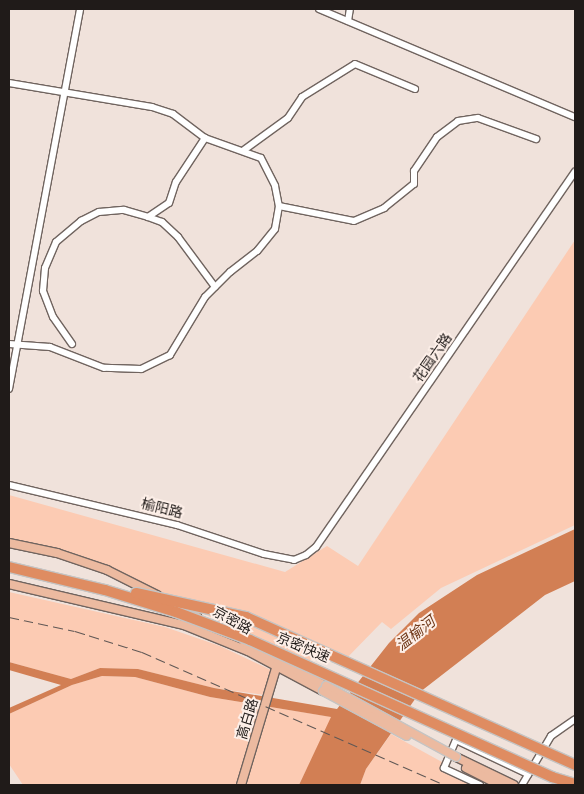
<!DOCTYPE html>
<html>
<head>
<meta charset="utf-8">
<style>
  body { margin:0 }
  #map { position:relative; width:584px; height:794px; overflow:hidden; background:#f0e2db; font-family:"Varela Round","Noto Sans SC",sans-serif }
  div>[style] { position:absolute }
  .green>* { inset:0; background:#fccbb3 }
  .water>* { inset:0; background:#d27f54 }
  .roads { filter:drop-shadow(1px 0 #70645f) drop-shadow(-1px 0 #70645f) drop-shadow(0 1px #70645f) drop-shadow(0 -1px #70645f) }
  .minor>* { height:6px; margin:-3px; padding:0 3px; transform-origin:3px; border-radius:3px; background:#fff }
  .major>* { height:8px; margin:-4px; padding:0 4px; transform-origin:4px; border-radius:4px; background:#ecbaa0 }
  .rail>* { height:1px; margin-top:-0.5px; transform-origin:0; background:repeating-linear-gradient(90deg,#5f5754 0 10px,transparent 0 15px) }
  .bridges { filter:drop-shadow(1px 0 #c5c4c3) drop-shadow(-1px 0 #c5c4c3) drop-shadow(0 1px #c5c4c3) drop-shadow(0 -1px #c5c4c3) }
  .major-bridge>* { height:8px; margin:-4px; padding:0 4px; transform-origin:4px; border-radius:4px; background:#ecbaa0 }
  .highway-bridge>* { height:10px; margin:-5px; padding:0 5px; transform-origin:5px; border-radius:5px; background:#df8c61 }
  span { translate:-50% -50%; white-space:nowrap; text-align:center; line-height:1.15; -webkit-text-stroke:4px #fdefe8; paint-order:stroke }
  .street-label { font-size:14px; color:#201b19 }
  .water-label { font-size:15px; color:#713a1b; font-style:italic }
  .frame { position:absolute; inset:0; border:10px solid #201b19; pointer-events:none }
</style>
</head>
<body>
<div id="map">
  <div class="green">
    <i style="clip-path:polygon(575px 240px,575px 525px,441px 588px,391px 629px,382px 622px,343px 662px,312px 657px,308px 663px,79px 555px,9px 539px,9px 495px,285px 572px,327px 546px,358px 566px)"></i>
    <i style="clip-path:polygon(9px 592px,165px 627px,220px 646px,271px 670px,265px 695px,214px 688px,138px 669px,100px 668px,71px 679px,9px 662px)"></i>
    <i style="clip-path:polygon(102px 676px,135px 677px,210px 697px,332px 717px,299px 785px,23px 785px,9px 764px,9px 714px,72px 685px)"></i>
    <i style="clip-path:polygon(391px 734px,442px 762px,440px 771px,470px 785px,360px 785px,366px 769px)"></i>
  </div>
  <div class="water">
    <i style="clip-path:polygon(575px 529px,575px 581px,545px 595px,420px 692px,366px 769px,360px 785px,299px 785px,331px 717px,210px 697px,135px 677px,102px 676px,72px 685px,9px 714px,9px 708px,61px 685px,9px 670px,9px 662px,71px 679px,100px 668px,138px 669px,214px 688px,337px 709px,389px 643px,419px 613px,477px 575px)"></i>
  </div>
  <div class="roads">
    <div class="minor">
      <i style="left:319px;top:9px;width:278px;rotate:22.9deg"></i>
      <i style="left:348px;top:21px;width:12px;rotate:-81deg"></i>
      <i style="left:9px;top:83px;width:145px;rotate:9.5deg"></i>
      <i style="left:152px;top:107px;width:22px;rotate:18deg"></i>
      <i style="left:173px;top:114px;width:40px;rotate:37deg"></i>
      <i style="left:205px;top:138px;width:59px;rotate:19.7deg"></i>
      <i style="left:261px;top:158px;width:31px;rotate:63deg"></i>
      <i style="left:275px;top:186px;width:20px;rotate:79deg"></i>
      <i style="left:279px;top:206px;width:23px;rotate:100deg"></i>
      <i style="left:275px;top:229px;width:28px;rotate:129deg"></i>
      <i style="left:257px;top:251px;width:34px;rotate:142deg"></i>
      <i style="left:230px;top:272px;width:35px;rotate:135deg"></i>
      <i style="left:205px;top:297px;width:68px;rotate:121.1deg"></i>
      <i style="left:170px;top:355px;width:32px;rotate:154deg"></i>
      <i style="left:141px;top:369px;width:37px;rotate:-178deg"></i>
      <i style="left:104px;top:368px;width:58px;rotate:-158.7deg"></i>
      <i style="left:50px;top:347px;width:41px;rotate:-175.8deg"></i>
      <i style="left:244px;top:150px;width:54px;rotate:-36deg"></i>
      <i style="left:288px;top:118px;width:25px;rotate:-56deg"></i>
      <i style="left:302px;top:97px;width:62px;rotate:-31.9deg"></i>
      <i style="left:355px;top:64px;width:65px;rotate:22.6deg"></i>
      <i style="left:279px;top:206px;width:76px;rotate:11.3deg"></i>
      <i style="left:354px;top:221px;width:33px;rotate:-23deg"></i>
      <i style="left:384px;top:208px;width:38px;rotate:-39deg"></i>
      <i style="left:414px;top:184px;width:13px;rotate:-90deg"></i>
      <i style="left:414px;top:171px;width:41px;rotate:-55.9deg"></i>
      <i style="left:437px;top:137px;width:26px;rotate:-37deg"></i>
      <i style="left:458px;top:121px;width:20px;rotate:-9deg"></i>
      <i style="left:478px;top:118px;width:62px;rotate:19.9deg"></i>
      <i style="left:148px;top:217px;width:15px;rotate:20deg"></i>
      <i style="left:162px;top:222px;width:22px;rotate:43deg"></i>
      <i style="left:178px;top:237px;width:62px;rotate:53.5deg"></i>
      <i style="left:72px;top:344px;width:33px;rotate:-125deg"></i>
      <i style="left:53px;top:317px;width:28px;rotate:-111deg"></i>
      <i style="left:43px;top:291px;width:23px;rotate:-85deg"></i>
      <i style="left:45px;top:268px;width:28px;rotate:-67deg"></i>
      <i style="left:56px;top:242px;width:33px;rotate:-40deg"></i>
      <i style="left:81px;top:221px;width:20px;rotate:-27deg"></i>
      <i style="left:99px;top:212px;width:25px;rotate:-5deg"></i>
      <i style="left:124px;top:210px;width:25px;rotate:16deg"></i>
      <i style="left:148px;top:217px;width:25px;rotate:-34deg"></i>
      <i style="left:169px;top:203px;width:22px;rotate:-72deg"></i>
      <i style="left:176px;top:182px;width:53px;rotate:-56.6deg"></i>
      <i style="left:9px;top:389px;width:387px;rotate:-79.4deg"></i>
      <i style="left:9px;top:485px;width:173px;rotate:13.4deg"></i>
      <i style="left:177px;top:525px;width:92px;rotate:18.4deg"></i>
      <i style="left:264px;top:554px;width:31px;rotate:11deg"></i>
      <i style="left:294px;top:560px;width:13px;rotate:-23deg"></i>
      <i style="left:306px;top:555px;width:13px;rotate:-39deg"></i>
      <i style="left:316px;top:547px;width:456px;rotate:-55.4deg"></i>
      <i style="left:480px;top:785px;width:40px;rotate:-155deg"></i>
      <i style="left:444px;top:768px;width:30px;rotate:-67deg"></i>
      <i style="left:456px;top:740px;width:80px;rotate:25.3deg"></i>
      <i style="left:522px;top:785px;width:57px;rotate:-59.4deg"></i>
      <i style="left:551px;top:736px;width:29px;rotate:-35deg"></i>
    </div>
    <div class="major">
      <i style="left:9px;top:543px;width:49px;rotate:11.8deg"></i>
      <i style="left:57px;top:553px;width:53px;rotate:18.8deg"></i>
      <i style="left:107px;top:570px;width:56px;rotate:26.6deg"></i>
      <i style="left:9px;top:584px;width:180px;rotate:13.2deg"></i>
      <i style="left:184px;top:625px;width:69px;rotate:22.1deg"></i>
      <i style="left:248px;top:651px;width:85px;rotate:28.1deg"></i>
      <i style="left:174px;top:604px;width:26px;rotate:28deg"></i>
      <i style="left:244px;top:642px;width:93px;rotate:28.2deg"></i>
      <i style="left:456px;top:757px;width:64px;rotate:25.8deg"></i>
      <i style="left:466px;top:768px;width:37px;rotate:27deg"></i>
      <i style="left:241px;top:785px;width:128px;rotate:-73.3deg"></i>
    </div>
  </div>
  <div class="rail">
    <i style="left:9px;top:617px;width:67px;rotate:12deg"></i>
    <i style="left:75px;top:631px;width:70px;rotate:17.4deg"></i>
    <i style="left:142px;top:652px;width:331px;rotate:23.7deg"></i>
  </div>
  <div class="bridges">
    <div class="major-bridge">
      <i style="left:326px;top:686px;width:148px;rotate:28.6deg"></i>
      <i style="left:323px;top:691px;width:95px;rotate:28.2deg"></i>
    </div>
    <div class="highway-bridge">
      <i style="left:9px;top:567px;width:99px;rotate:13.5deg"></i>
      <i style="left:105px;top:590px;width:74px;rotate:17.2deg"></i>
      <i style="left:176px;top:612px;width:79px;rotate:20.7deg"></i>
      <i style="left:250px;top:640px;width:332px;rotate:24.4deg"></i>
      <i style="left:552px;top:777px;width:24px;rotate:17deg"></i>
      <i style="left:136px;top:593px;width:113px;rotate:12.3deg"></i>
      <i style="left:246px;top:617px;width:361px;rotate:24.2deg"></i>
    </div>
  </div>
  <div class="street-label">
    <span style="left:433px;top:358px;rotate:-55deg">花园六路</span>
    <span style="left:162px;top:509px;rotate:14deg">榆阳路</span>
    <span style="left:232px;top:621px;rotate:29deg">京密路</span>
    <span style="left:303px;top:648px;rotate:23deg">京密快速</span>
    <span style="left:248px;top:719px;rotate:-73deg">高白路</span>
  </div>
  <div class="water-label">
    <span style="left:416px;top:634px;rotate:-38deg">温榆河</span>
  </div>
  <div class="frame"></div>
</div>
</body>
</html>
